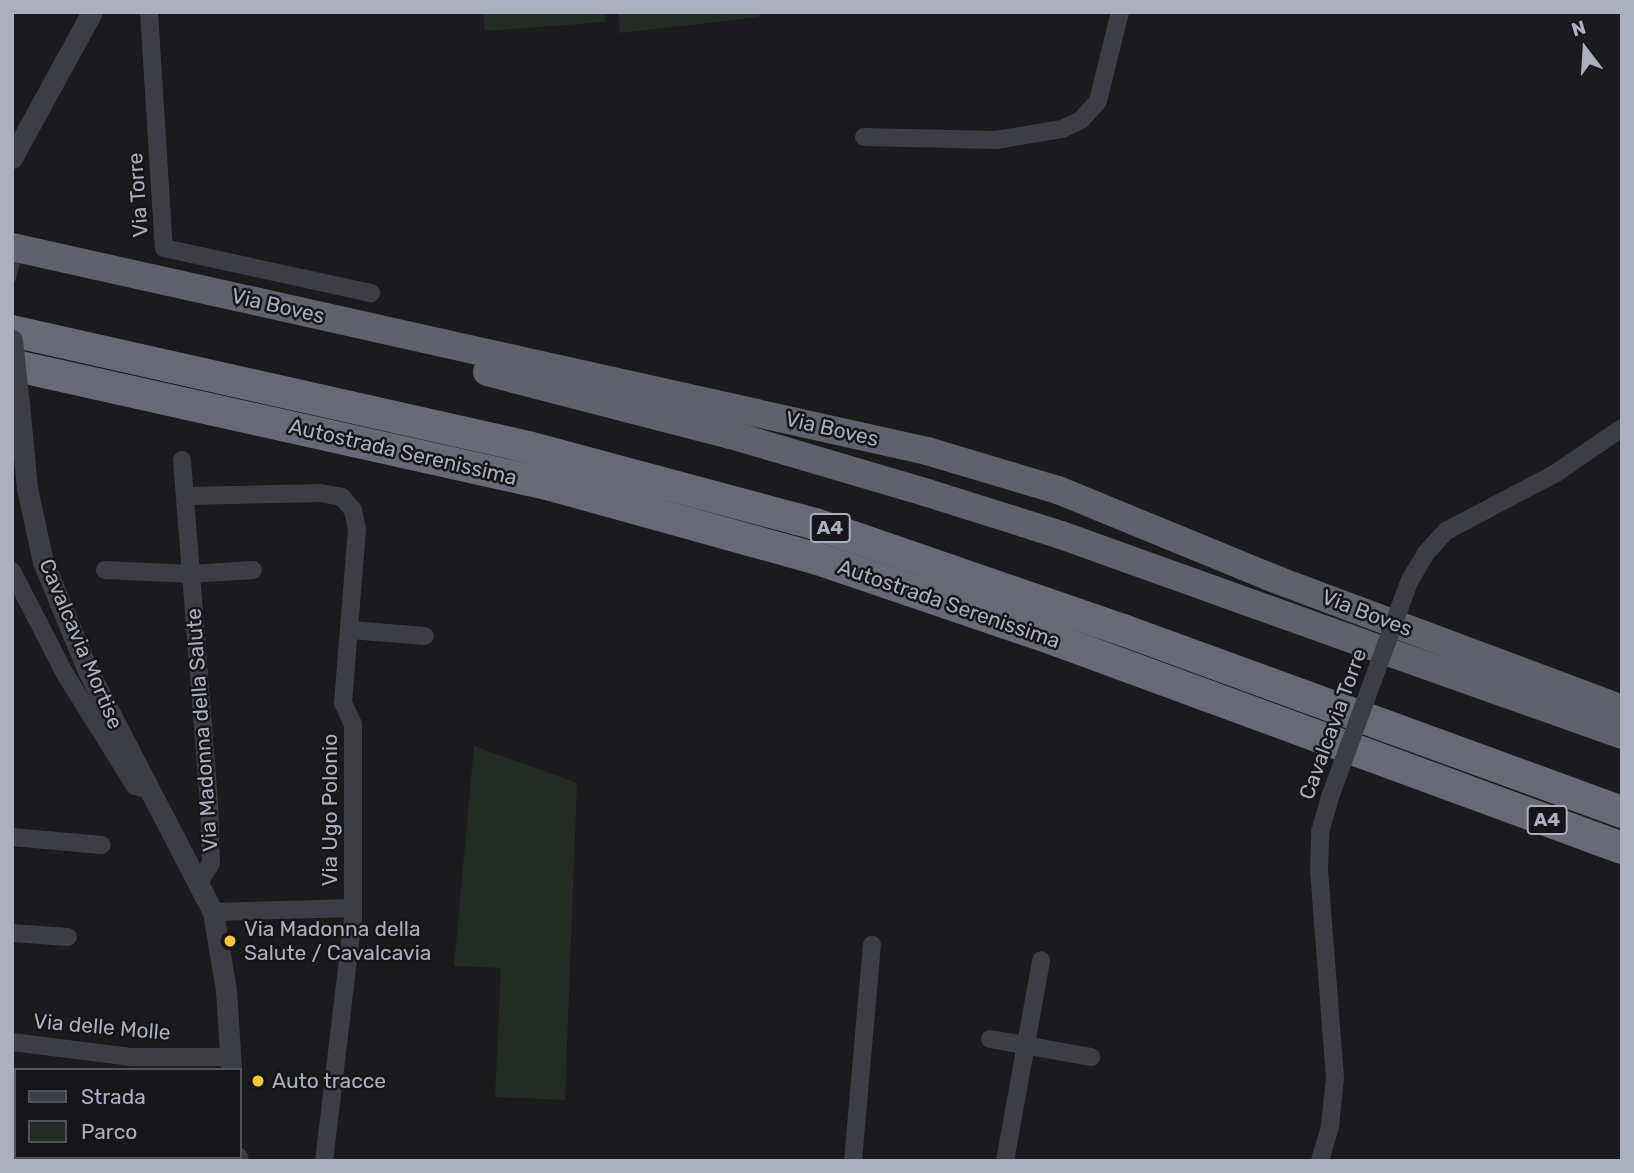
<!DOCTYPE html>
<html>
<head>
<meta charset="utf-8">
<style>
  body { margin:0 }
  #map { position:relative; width:1634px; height:1173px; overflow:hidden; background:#1b1b1d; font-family:Rubik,sans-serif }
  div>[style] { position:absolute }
  .green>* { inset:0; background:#222c24 }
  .trunk-tunnel>* { height:28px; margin-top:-14px; transform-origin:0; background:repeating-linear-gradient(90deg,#38393d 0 28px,transparent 0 42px) }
  .minor>* { height:18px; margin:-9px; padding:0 9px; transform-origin:9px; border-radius:9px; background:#3d3e45 }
  .tertiary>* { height:21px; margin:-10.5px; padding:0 10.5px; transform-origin:10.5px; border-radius:10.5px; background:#3d3e45 }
  .trunk>* { height:28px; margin:-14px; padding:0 14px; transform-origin:14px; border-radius:14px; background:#5f616b }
  .motorway>* { height:32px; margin:-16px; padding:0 16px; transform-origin:16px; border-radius:16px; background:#676974 }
  .minor-bridge>* { height:18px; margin:-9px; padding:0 9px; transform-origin:9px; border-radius:9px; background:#3d3e45 }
  .tertiary-bridge>* { height:21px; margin:-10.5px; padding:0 10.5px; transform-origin:10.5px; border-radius:10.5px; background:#3d3e45 }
  .dots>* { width:19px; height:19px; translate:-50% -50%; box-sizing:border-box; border:4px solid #161619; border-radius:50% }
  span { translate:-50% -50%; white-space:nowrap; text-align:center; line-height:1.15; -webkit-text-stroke:5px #161619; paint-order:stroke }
  .shield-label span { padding:2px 5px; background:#161619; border:2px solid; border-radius:5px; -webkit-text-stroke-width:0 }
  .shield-label { font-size:19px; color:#acb0be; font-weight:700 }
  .street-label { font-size:21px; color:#acb0be }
  .poi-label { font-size:21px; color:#acb0be }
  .left { translate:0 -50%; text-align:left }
  .frame { position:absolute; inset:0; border:14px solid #acb0be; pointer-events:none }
  .legend { position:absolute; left:14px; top:1068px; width:228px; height:91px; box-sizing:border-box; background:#161619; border:2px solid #52545b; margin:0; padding:9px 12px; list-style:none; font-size:21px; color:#acb0be }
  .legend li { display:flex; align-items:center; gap:14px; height:35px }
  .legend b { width:35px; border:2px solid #52545b }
  .north { position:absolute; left:1550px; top:14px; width:70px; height:70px; -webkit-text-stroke:5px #161619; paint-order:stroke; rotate:343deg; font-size:19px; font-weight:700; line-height:28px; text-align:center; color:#acb0be }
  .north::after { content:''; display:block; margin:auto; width:24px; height:32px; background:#acb0be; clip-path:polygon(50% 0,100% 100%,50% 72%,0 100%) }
</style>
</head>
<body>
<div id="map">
  <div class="green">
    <i style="clip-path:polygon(483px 12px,605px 12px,605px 22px,485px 31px)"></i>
    <i style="clip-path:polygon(618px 12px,759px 12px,759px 17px,620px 33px)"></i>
    <i style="clip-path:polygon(474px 746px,577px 783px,565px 1100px,495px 1097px,501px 968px,454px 966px)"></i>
  </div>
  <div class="trunk-tunnel">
    <i style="left:12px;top:266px;width:7px;rotate:16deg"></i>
  </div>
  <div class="minor">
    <i style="left:149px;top:12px;width:236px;rotate:86.4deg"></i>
    <i style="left:164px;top:248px;width:212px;rotate:12.3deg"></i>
    <i style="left:864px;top:137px;width:132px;rotate:1.3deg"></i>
    <i style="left:996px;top:140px;width:67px;rotate:-9.5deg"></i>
    <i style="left:1062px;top:129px;width:21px;rotate:-25deg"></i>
    <i style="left:1081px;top:120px;width:25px;rotate:-48deg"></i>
    <i style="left:1098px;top:101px;width:92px;rotate:-76.1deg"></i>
    <i style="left:182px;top:460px;width:342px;rotate:85.5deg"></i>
    <i style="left:209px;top:801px;width:62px;rotate:88.2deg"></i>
    <i style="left:211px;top:863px;width:23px;rotate:121deg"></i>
    <i style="left:185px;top:496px;width:135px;rotate:-1.3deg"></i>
    <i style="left:320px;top:493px;width:22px;rotate:10deg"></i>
    <i style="left:342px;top:497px;width:17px;rotate:50deg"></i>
    <i style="left:353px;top:510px;width:19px;rotate:78deg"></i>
    <i style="left:357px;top:529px;width:175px;rotate:94.6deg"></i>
    <i style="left:343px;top:703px;width:23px;rotate:65deg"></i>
    <i style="left:353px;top:724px;width:194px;rotate:90deg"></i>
    <i style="left:353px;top:918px;width:245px;rotate:96.8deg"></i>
    <i style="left:105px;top:570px;width:86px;rotate:2.7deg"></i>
    <i style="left:191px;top:574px;width:62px;rotate:-3.7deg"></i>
    <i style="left:12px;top:571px;width:116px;rotate:62.8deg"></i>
    <i style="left:65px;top:674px;width:132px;rotate:58deg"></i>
    <i style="left:135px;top:786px;width:12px;rotate:14deg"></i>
    <i style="left:1410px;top:580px;width:31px;rotate:-59deg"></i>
    <i style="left:1426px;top:553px;width:30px;rotate:-48deg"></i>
    <i style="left:1446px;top:531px;width:124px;rotate:-27.8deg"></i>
    <i style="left:1556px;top:473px;width:80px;rotate:-34.3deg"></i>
    <i style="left:351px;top:630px;width:74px;rotate:4.6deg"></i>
    <i style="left:12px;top:837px;width:90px;rotate:5.1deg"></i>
    <i style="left:213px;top:912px;width:139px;rotate:-1.6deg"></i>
    <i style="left:12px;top:933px;width:56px;rotate:4.1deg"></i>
    <i style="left:990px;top:1039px;width:103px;rotate:10.1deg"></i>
    <i style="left:12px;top:1042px;width:119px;rotate:7.2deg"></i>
    <i style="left:130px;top:1057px;width:100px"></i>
    <i style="left:111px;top:1157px;width:14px;rotate:17deg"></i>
    <i style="left:853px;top:1161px;width:217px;rotate:-85deg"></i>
    <i style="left:1005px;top:1161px;width:204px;rotate:-79.8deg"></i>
    <i style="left:1320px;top:1161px;width:36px;rotate:-74deg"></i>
    <i style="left:1330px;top:1126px;width:48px;rotate:-84.1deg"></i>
    <i style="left:1335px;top:1078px;width:209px;rotate:-94.4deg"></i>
    <i style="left:1319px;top:870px;width:38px;rotate:-88deg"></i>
    <i style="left:1320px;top:832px;width:36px;rotate:-74deg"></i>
  </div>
  <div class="tertiary">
    <i style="left:12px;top:158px;width:166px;rotate:-61.3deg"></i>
    <i style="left:20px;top:414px;width:74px;rotate:84.6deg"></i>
    <i style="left:27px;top:488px;width:76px;rotate:77.8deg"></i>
    <i style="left:43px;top:562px;width:118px;rotate:67.6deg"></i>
    <i style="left:88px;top:671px;width:271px;rotate:62.6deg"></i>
    <i style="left:213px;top:912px;width:79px;rotate:80.5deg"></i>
    <i style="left:226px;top:990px;width:80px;rotate:86.4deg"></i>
    <i style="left:237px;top:1157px;width:4px;rotate:76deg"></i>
  </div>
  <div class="trunk">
    <i style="left:12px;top:247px;width:937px;rotate:12.57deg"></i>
    <i style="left:927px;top:451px;width:137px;rotate:16.6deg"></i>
    <i style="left:1058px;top:490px;width:240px;rotate:22.3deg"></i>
    <i style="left:1280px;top:581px;width:365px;rotate:20.5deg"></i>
    <i style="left:487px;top:372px;width:252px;rotate:14.5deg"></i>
    <i style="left:731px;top:435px;width:205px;rotate:16.4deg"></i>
    <i style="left:928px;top:493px;width:139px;rotate:17.5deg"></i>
    <i style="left:1061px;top:535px;width:331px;rotate:19.7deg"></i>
    <i style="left:1391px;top:653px;width:245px;rotate:19.5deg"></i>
  </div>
  <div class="motorway">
    <i style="left:12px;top:331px;width:529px;rotate:12.67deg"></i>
    <i style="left:528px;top:447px;width:297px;rotate:15deg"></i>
    <i style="left:815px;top:524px;width:326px;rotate:19deg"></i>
    <i style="left:1123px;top:630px;width:531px;rotate:20.04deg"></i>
    <i style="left:12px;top:365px;width:552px;rotate:12.55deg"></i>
    <i style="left:551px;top:485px;width:274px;rotate:15.5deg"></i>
    <i style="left:815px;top:558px;width:248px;rotate:18.8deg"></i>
    <i style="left:1050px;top:638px;width:609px;rotate:20.16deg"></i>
  </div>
  <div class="minor-bridge">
    <i style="left:1330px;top:797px;width:231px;rotate:-69.8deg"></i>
  </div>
  <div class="tertiary-bridge">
    <i style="left:12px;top:340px;width:74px;rotate:83.8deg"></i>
  </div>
  <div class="dots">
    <i style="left:230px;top:941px;background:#ffca31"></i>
    <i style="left:258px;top:1081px;background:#ffca31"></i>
  </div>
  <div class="shield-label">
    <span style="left:830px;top:528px">A4</span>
    <span style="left:1547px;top:820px">A4</span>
  </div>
  <div class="street-label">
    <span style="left:138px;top:195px;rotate:-94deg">Via Torre</span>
    <span style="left:278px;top:306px;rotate:13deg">Via Boves</span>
    <span style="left:832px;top:429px;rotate:13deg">Via Boves</span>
    <span style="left:403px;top:452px;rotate:13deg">Autostrada Serenissima</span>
    <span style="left:949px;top:604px;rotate:19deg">Autostrada Serenissima</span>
    <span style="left:1367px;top:613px;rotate:21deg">Via Boves</span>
    <span style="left:81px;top:644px;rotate:67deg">Cavalcavia Mortise</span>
    <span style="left:1333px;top:724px;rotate:-70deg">Cavalcavia Torre</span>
    <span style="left:202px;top:730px;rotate:-94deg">Via Madonna della Salute</span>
    <span style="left:330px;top:810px;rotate:-90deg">Via Ugo Polonio</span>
    <span style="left:102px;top:1027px;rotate:5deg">Via delle Molle</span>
  </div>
  <div class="poi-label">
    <span class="left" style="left:244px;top:941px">Via Madonna della<br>Salute / Cavalcavia</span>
    <span class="left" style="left:272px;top:1081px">Auto tracce</span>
  </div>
  <div class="frame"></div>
  <ul class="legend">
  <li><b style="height:9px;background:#3d3e45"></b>Strada</li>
  <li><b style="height:19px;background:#222c24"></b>Parco</li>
  </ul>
  <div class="north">N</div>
</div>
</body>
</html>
